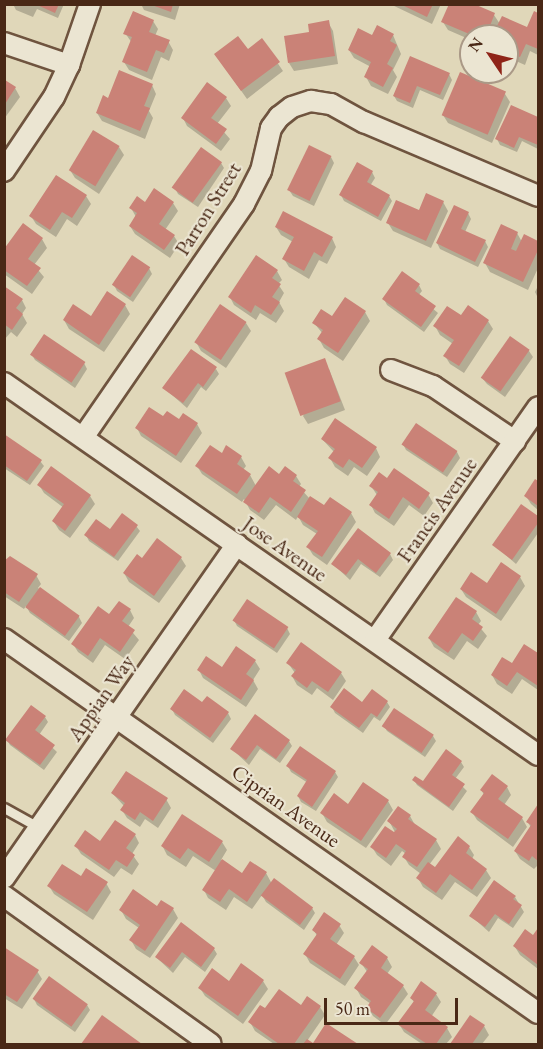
<!DOCTYPE html>
<html>
<head>
<meta charset="utf-8">
<style>
  body { margin:0 }
  #map { position:relative; width:543px; height:1049px; overflow:hidden; background:#e0d7b9; font-family:"EB Garamond",serif }
  div>[style] { position:absolute }
  .shadow>* { inset:0; background:#0003 }
  .building>* { inset:0; background:#ca8277; transform-origin:0 0 }
  .roads { filter:drop-shadow(2px 0 #6f543f) drop-shadow(-2px 0 #6f543f) drop-shadow(0 2px #6f543f) drop-shadow(0 -2px #6f543f) }
  .lane>* { height:9px; margin:-4.5px; padding:0 4.5px; transform-origin:4.5px; border-radius:4.5px; background:#ebe5d2 }
  .street>* { height:20px; margin:-10px; padding:0 10px; transform-origin:10px; border-radius:10px; background:#ebe5d2 }
  span { translate:-50% -50%; white-space:nowrap; text-align:center; line-height:1.15; -webkit-text-stroke:4.5px #ebe5d2; paint-order:stroke }
  .street-label { font-size:21px; color:#492816 }
  .frame { position:absolute; inset:0; border:6px solid #492816; pointer-events:none }
  .north { position:absolute; left:459px; top:24px; width:60px; height:60px; box-sizing:border-box; background:#ebe5d2; border:2px solid #aa9987; border-radius:50%; rotate:305deg; font-size:16px; font-weight:700; line-height:24px; text-align:center; color:#492816 }
  .north::after { content:''; display:block; margin:auto; width:21px; height:27px; background:#8f2418; clip-path:polygon(50% 0,100% 100%,50% 72%,0 100%) }
  .scale { position:absolute; left:324px; top:998px; width:134px; height:27px; box-sizing:border-box; border:3px solid #492816; border-top:0; padding-left:8px; font-size:18px; line-height:21px; white-space:nowrap; color:#492816; -webkit-text-stroke:4px #ebe5d2; paint-order:stroke }
</style>
</head>
<body>
<div id="map">
  <div class="shadow">
    <i style="clip-path:polygon(13px 4px,64px 4px,58px 18px,37px 9px,33px 17px,16px 10px)"></i>
    <i style="clip-path:polygon(141px 4px,180px 4px,175px 20px,144px 10px)"></i>
    <i style="clip-path:polygon(390px 4px,441px 4px,432px 24px)"></i>
    <i style="clip-path:polygon(450px 4px,478px 4px,477px 7px,494px 15px,500px 24px,528px 29px,535px 13px,538px 15px,538px 55px,530px 51px,525px 65px,507px 57px,507px 36px,471px 36px,471px 40px,448px 30px,443px 22px)"></i>
    <i style="clip-path:polygon(153px 21px,158px 29px,155px 36px,168px 41px,173px 50px,169px 61px,161px 57px,152px 80px,129px 70px,124px 62px,132px 43px,125px 33px)"></i>
    <i style="clip-path:polygon(328px 22px,333px 31px,338px 64px,294px 71px,289px 63px,311px 33px)"></i>
    <i style="clip-path:polygon(393px 35px,401px 54px,393px 70px,397px 77px,388px 94px,371px 86px,366px 77px,371px 67px,354px 58px,349px 50px,373px 37px)"></i>
    <i style="clip-path:polygon(262px 40px,283px 71px,247px 99px,216px 55px,248px 51px)"></i>
    <i style="clip-path:polygon(411px 58px,449px 74px,452px 80px,443px 100px,420px 90px,413px 108px,397px 101px,394px 96px)"></i>
    <i style="clip-path:polygon(4px 81px,15px 88px,20px 97px,4px 119px)"></i>
    <i style="clip-path:polygon(152px 85px,156px 94px,149px 111px,153px 118px,145px 139px,102px 121px,97px 113px,109px 100px)"></i>
    <i style="clip-path:polygon(505px 94px,510px 102px,492px 143px,448px 123px,443px 115px)"></i>
    <i style="clip-path:polygon(226px 98px,231px 106px,217px 124px,230px 139px,221px 151px,187px 126px,183px 118px)"></i>
    <i style="clip-path:polygon(512px 107px,538px 119px,538px 149px,522px 141px,517px 152px,500px 145px,497px 139px)"></i>
    <i style="clip-path:polygon(119px 147px,124px 155px,99px 194px,75px 178px,70px 170px)"></i>
    <i style="clip-path:polygon(331px 157px,334px 163px,314px 206px,293px 196px,289px 190px)"></i>
    <i style="clip-path:polygon(221px 163px,224px 168px,198px 207px,178px 194px,175px 188px)"></i>
    <i style="clip-path:polygon(372px 172px,375px 178px,370px 186px,389px 196px,392px 201px,381px 221px,344px 201px,341px 195px)"></i>
    <i style="clip-path:polygon(86px 196px,91px 204px,77px 226px,67px 219px,56px 237px,36px 224px,31px 216px)"></i>
    <i style="clip-path:polygon(443px 202px,448px 211px,431px 248px,393px 231px,388px 223px)"></i>
    <i style="clip-path:polygon(173px 203px,178px 211px,165px 230px,174px 236px,179px 244px,170px 258px,135px 234px,130px 226px,136px 217px,131px 208px,145px 204px)"></i>
    <i style="clip-path:polygon(454px 207px,468px 213px,471px 219px,465px 232px,485px 241px,488px 247px,478px 267px,440px 249px,437px 243px)"></i>
    <i style="clip-path:polygon(276px 227px,332px 238px,336px 247px,327px 264px,319px 260px,309px 279px,289px 267px,284px 259px,293px 242px,281px 235px)"></i>
    <i style="clip-path:polygon(517px 233px,522px 242px,525px 236px,538px 242px,538px 268px,528px 290px,490px 272px,485px 263px)"></i>
    <i style="clip-path:polygon(42px 239px,47px 248px,34px 265px,44px 277px,32px 294px,4px 274px,4px 251px)"></i>
    <i style="clip-path:polygon(149px 268px,152px 274px,133px 302px,117px 291px,114px 285px)"></i>
    <i style="clip-path:polygon(277px 271px,282px 280px,278px 284px,284px 293px,279px 302px,284px 311px,276px 323px,260px 313px,256px 320px,234px 305px,230px 297px)"></i>
    <i style="clip-path:polygon(419px 285px,422px 291px,418px 296px,438px 313px,424px 332px,387px 305px,384px 299px)"></i>
    <i style="clip-path:polygon(538px 286px,538px 298px,535px 292px)"></i>
    <i style="clip-path:polygon(4px 287px,22px 300px,26px 308px,22px 314px,27px 323px,17px 337px,11px 332px,4px 340px)"></i>
    <i style="clip-path:polygon(107px 293px,125px 305px,130px 314px,104px 352px,69px 329px,64px 320px,91px 318px)"></i>
    <i style="clip-path:polygon(365px 312px,370px 321px,343px 361px,324px 348px,319px 339px,323px 334px,314px 323px)"></i>
    <i style="clip-path:polygon(461px 317px,488px 321px,493px 329px,464px 373px,450px 364px,445px 356px,453px 344px,440px 335px,435px 326px)"></i>
    <i style="clip-path:polygon(246px 323px,251px 331px,226px 368px,201px 351px,196px 342px)"></i>
    <i style="clip-path:polygon(44px 336px,84px 363px,87px 369px,75px 388px,35px 360px,32px 355px)"></i>
    <i style="clip-path:polygon(511px 338px,529px 351px,533px 357px,505px 397px,487px 384px,483px 379px)"></i>
    <i style="clip-path:polygon(216px 369px,219px 374px,206px 391px,201px 387px,187px 408px,164px 388px)"></i>
    <i style="clip-path:polygon(329px 369px,345px 410px,308px 424px,303px 416px)"></i>
    <i style="clip-path:polygon(183px 415px,197px 424px,202px 433px,181px 463px,141px 436px,137px 428px,164px 419px,179px 421px)"></i>
    <i style="clip-path:polygon(4px 436px,40px 461px,44px 466px,30px 485px,4px 468px)"></i>
    <i style="clip-path:polygon(322px 439px,376px 448px,380px 457px,367px 476px,354px 467px,348px 476px,335px 467px,330px 458px,334px 452px)"></i>
    <i style="clip-path:polygon(403px 444px,457px 452px,460px 458px,447px 477px,406px 450px)"></i>
    <i style="clip-path:polygon(227px 448px,241px 457px,246px 466px,243px 470px,250px 475px,256px 486px,279px 476px,296px 476px,301px 484px,299px 487px,310px 499px,324px 507px,351px 513px,356px 522px,327px 565px,313px 555px,308px 547px,317px 534px,303px 525px,298px 516px,296px 520px,276px 505px,264px 520px,250px 510px,244px 499px,242px 502px,202px 474px,197px 466px,222px 455px)"></i>
    <i style="clip-path:polygon(387px 480px,428px 494px,433px 503px,424px 516px,409px 505px,394px 526px,375px 513px,371px 505px,377px 495px,371px 486px)"></i>
    <i style="clip-path:polygon(536px 481px,538px 483px,538px 510px,531px 504px,526px 496px)"></i>
    <i style="clip-path:polygon(39px 485px,90px 496px,95px 504px,70px 538px,59px 530px,54px 522px,64px 508px,44px 493px)"></i>
    <i style="clip-path:polygon(522px 506px,538px 518px,538px 533px,516px 564px,494px 545px)"></i>
    <i style="clip-path:polygon(136px 526px,140px 531px,118px 561px,89px 541px,86px 535px)"></i>
    <i style="clip-path:polygon(358px 531px,390px 554px,393px 560px,380px 577px,361px 564px,350px 580px,333px 564px)"></i>
    <i style="clip-path:polygon(181px 558px,186px 566px,159px 603px,129px 582px,124px 573px,143px 560px)"></i>
    <i style="clip-path:polygon(4px 563px,36px 575px,41px 584px,38px 588px,79px 617px,82px 623px,69px 641px,30px 613px,26px 606px,24px 609px,4px 596px)"></i>
    <i style="clip-path:polygon(501px 564px,520px 577px,525px 586px,501px 621px,466px 597px,461px 589px,487px 585px)"></i>
    <i style="clip-path:polygon(456px 599px,476px 612px,481px 621px,478px 625px,487px 636px,478px 649px,467px 641px,454px 660px,434px 647px,429px 638px)"></i>
    <i style="clip-path:polygon(130px 610px,134px 618px,128px 627px,139px 640px,125px 659px,105px 645px,93px 663px,78px 652px,73px 644px,110px 616px)"></i>
    <i style="clip-path:polygon(234px 620px,287px 628px,290px 634px,277px 653px,237px 626px)"></i>
    <i style="clip-path:polygon(525px 646px,538px 654px,538px 690px,522px 679px,512px 694px,497px 684px,492px 675px,512px 666px)"></i>
    <i style="clip-path:polygon(255px 661px,260px 669px,253px 680px,258px 689px,246px 707px,203px 678px,199px 670px,223px 669px)"></i>
    <i style="clip-path:polygon(288px 663px,341px 673px,346px 681px,333px 700px,317px 688px,312px 695px,297px 685px,292px 676px,295px 673px)"></i>
    <i style="clip-path:polygon(387px 702px,390px 707px,380px 721px,374px 717px,363px 733px,335px 713px,332px 707px)"></i>
    <i style="clip-path:polygon(203px 705px,228px 713px,231px 719px,213px 743px,175px 715px,172px 709px)"></i>
    <i style="clip-path:polygon(256px 716px,289px 741px,292px 746px,280px 763px,260px 749px,249px 765px,232px 749px)"></i>
    <i style="clip-path:polygon(45px 717px,48px 722px,39px 735px,57px 752px,44px 770px,10px 745px,7px 740px)"></i>
    <i style="clip-path:polygon(384px 726px,433px 736px,436px 741px,425px 757px,387px 731px)"></i>
    <i style="clip-path:polygon(461px 762px,464px 767px,455px 779px,467px 791px,453px 811px,417px 785px,414px 780px,423px 783px)"></i>
    <i style="clip-path:polygon(288px 766px,335px 772px,338px 777px,316px 811px,301px 802px,298px 796px,308px 783px,291px 772px)"></i>
    <i style="clip-path:polygon(363px 784px,388px 801px,393px 810px,366px 848px,327px 822px,322px 813px,349px 806px)"></i>
    <i style="clip-path:polygon(507px 787px,511px 795px,504px 805px,522px 818px,527px 827px,513px 847px,477px 820px,472px 812px,484px 795px,482px 791px)"></i>
    <i style="clip-path:polygon(113px 794px,166px 799px,171px 808px,158px 828px,145px 819px,140px 827px,127px 818px,122px 810px,124px 806px)"></i>
    <i style="clip-path:polygon(538px 807px,538px 865px,534px 869px,520px 859px,515px 851px,531px 828px,528px 822px)"></i>
    <i style="clip-path:polygon(410px 816px,415px 825px,436px 840px,441px 849px,429px 865px,435px 869px,469px 847px,474px 855px,472px 859px,486px 870px,491px 878px,477px 897px,455px 882px,442px 900px,423px 887px,418px 878px,421px 874px,409px 865px,404px 857px,406px 854px,402px 851px,391px 866px,377px 855px,372px 847px,397px 836px,389px 821px)"></i>
    <i style="clip-path:polygon(135px 835px,139px 843px,132px 854px,139px 864px,132px 875px,121px 868px,114px 877px,81px 854px,76px 846px)"></i>
    <i style="clip-path:polygon(222px 842px,227px 850px,221px 860px,243px 875px,266px 873px,272px 884px,275px 881px,312px 908px,315px 913px,304px 930px,266px 902px,262px 895px,252px 909px,234px 897px,226px 910px,208px 898px,204px 890px,216px 871px,193px 856px,186px 867px,167px 855px,163px 847px)"></i>
    <i style="clip-path:polygon(106px 883px,111px 892px,93px 920px,54px 894px,49px 886px)"></i>
    <i style="clip-path:polygon(515px 897px,524px 912px,513px 928px,498px 918px,489px 932px,471px 916px)"></i>
    <i style="clip-path:polygon(157px 908px,173px 909px,178px 918px,150px 958px,136px 949px,131px 940px,139px 928px,126px 919px,121px 910px)"></i>
    <i style="clip-path:polygon(181px 924px,214px 949px,217px 954px,205px 972px,185px 957px,173px 973px,156px 957px)"></i>
    <i style="clip-path:polygon(339px 925px,344px 933px,336px 945px,354px 957px,359px 965px,345px 986px,310px 963px,305px 954px,317px 936px,314px 930px)"></i>
    <i style="clip-path:polygon(538px 930px,538px 969px,520px 955px,515px 947px,534px 937px)"></i>
    <i style="clip-path:polygon(372px 947px,387px 958px,392px 967px,387px 974px,403px 986px,408px 994px,385px 1025px,373px 1016px,368px 1008px,371px 1004px,361px 997px,356px 988px,368px 973px,361px 963px)"></i>
    <i style="clip-path:polygon(4px 949px,37px 971px,42px 979px,22px 1009px,4px 998px)"></i>
    <i style="clip-path:polygon(263px 981px,268px 989px,243px 1024px,205px 996px,200px 988px)"></i>
    <i style="clip-path:polygon(436px 994px,441px 1002px,431px 1017px,447px 1028px,452px 1037px,446px 1044px,422px 1044px,404px 1032px,399px 1024px,414px 1002px,411px 998px)"></i>
    <i style="clip-path:polygon(34px 999px,87px 1005px,90px 1010px,75px 1032px,37px 1005px)"></i>
    <i style="clip-path:polygon(320px 1007px,325px 1015px,307px 1041px,313px 1044px,274px 1044px,255px 1031px,250px 1022px,265px 1010px)"></i>
    <i style="clip-path:polygon(102px 1017px,139px 1044px,83px 1044px)"></i>
    <i style="clip-path:polygon(471px 1017px,484px 1026px,489px 1035px,482px 1044px,452px 1044px)"></i>
    <i style="clip-path:polygon(326px 1025px,355px 1044px,314px 1044px)"></i>
  </div>
  <div class="building">
    <i style="clip-path:polygon(35px 4px,59px 4px,55px 13px)"></i>
    <i style="clip-path:polygon(149px 4px,173px 4px,171px 12px)"></i>
    <i style="clip-path:polygon(400px 4px,433px 4px,427px 17px)"></i>
    <i style="clip-path:polygon(449px 4px,474px 4px,495px 13px,486px 36px,474px 36px,441px 22px)"></i>
    <i style="clip-path:polygon(133px 11px,154px 20px,149px 32px,170px 40px,164px 53px,156px 50px,147px 72px,122px 62px,132px 37px,123px 34px)"></i>
    <i style="clip-path:polygon(534px 11px,538px 13px,538px 49px,526px 44px,520px 57px,507px 52px,507px 36px,492px 36px,502px 16px,527px 27px)"></i>
    <i style="clip-path:polygon(329px 20px,335px 56px,288px 63px,284px 36px,309px 32px,308px 24px)"></i>
    <i style="clip-path:polygon(377px 25px,394px 34px,390px 41px,397px 45px,387px 64px,393px 68px,383px 87px,364px 77px,371px 62px,348px 50px,358px 28px,372px 35px)"></i>
    <i style="clip-path:polygon(238px 36px,248px 49px,262px 38px,280px 62px,241px 91px,214px 54px)"></i>
    <i style="clip-path:polygon(410px 56px,450px 73px,440px 95px,417px 86px,410px 103px,393px 96px)"></i>
    <i style="clip-path:polygon(119px 70px,153px 84px,144px 106px,150px 108px,140px 131px,96px 113px,103px 95px,108px 98px)"></i>
    <i style="left:460px;top:72px;width:50px;height:47px;rotate:23deg"></i>
    <i style="clip-path:polygon(5px 80px,16px 87px,5px 104px)"></i>
    <i style="clip-path:polygon(207px 82px,227px 97px,211px 118px,227px 129px,216px 144px,181px 118px)"></i>
    <i style="clip-path:polygon(511px 105px,538px 117px,538px 145px,519px 137px,514px 148px,495px 139px)"></i>
    <i style="left:93px;top:130px;width:31px;height:47px;rotate:31deg"></i>
    <i style="left:309px;top:145px;width:25px;height:50px;rotate:26deg"></i>
    <i style="left:201px;top:147px;width:26px;height:50px;rotate:36deg"></i>
    <i style="clip-path:polygon(357px 162px,373px 171px,367px 182px,390px 195px,378px 217px,339px 195px)"></i>
    <i style="clip-path:polygon(56px 175px,87px 195px,72px 218px,62px 212px,50px 230px,29px 216px)"></i>
    <i style="clip-path:polygon(154px 188px,174px 202px,159px 224px,175px 235px,164px 250px,129px 226px,137px 213px,129px 208px,137px 196px,145px 202px)"></i>
    <i style="clip-path:polygon(426px 193px,444px 201px,426px 241px,386px 223px,396px 200px,419px 210px)"></i>
    <i style="clip-path:polygon(454px 205px,469px 212px,461px 229px,486px 240px,475px 262px,436px 243px)"></i>
    <i style="clip-path:polygon(283px 211px,333px 237px,322px 257px,314px 252px,304px 271px,282px 259px,294px 237px,275px 227px)"></i>
    <i style="clip-path:polygon(23px 223px,43px 238px,28px 259px,41px 268px,27px 286px,4px 270px,4px 249px)"></i>
    <i style="clip-path:polygon(501px 224px,518px 232px,511px 249px,516px 251px,524px 234px,538px 241px,538px 250px,523px 282px,483px 263px)"></i>
    <i style="left:132px;top:255px;width:22px;height:36px;rotate:34deg"></i>
    <i style="clip-path:polygon(256px 255px,278px 270px,272px 278px,281px 284px,272px 297px,280px 302px,271px 315px,255px 305px,251px 313px,228px 297px)"></i>
    <i style="clip-path:polygon(402px 271px,420px 284px,415px 291px,436px 306px,421px 327px,382px 299px)"></i>
    <i style="clip-path:polygon(4px 286px,23px 299px,16px 308px,23px 314px,12px 330px,4px 324px)"></i>
    <i style="clip-path:polygon(107px 291px,126px 304px,99px 345px,63px 320px,73px 304px,91px 316px)"></i>
    <i style="clip-path:polygon(345px 297px,366px 311px,338px 353px,317px 339px,323px 330px,312px 323px,321px 309px,332px 316px)"></i>
    <i style="left:220px;top:304px;width:32px;height:46px;rotate:34deg"></i>
    <i style="clip-path:polygon(468px 305px,489px 320px,459px 366px,443px 356px,454px 340px,433px 326px,447px 306px,461px 315px)"></i>
    <i style="left:44px;top:334px;width:50px;height:25px;rotate:34deg"></i>
    <i style="left:510px;top:336px;width:24px;height:51px;rotate:35deg"></i>
    <i style="clip-path:polygon(191px 349px,217px 367px,203px 387px,198px 383px,183px 403px,162px 388px)"></i>
    <i style="left:325px;top:358px;width:46px;height:43px;rotate:70deg"></i>
    <i style="clip-path:polygon(149px 407px,163px 416px,167px 411px,179px 419px,183px 413px,198px 423px,176px 456px,135px 428px)"></i>
    <i style="clip-path:polygon(335px 418px,377px 447px,362px 468px,349px 459px,343px 468px,328px 458px,335px 449px,321px 439px)"></i>
    <i style="left:416px;top:423px;width:50px;height:26px;rotate:34deg"></i>
    <i style="clip-path:polygon(4px 434px,42px 460px,27px 481px,4px 465px)"></i>
    <i style="clip-path:polygon(210px 445px,222px 453px,226px 445px,242px 456px,237px 464px,251px 474px,237px 494px,195px 466px)"></i>
    <i style="clip-path:polygon(51px 466px,91px 495px,65px 531px,52px 521px,64px 504px,37px 485px)"></i>
    <i style="clip-path:polygon(269px 466px,279px 474px,285px 466px,297px 475px,293px 481px,306px 490px,291px 512px,270px 497px,259px 513px,243px 502px)"></i>
    <i style="clip-path:polygon(394px 468px,430px 493px,419px 509px,403px 497px,389px 519px,369px 505px,378px 492px,369px 486px,379px 472px,387px 478px)"></i>
    <i style="clip-path:polygon(535px 479px,538px 481px,538px 506px,524px 496px)"></i>
    <i style="clip-path:polygon(310px 496px,324px 505px,330px 497px,352px 512px,322px 557px,306px 547px,318px 531px,297px 517px)"></i>
    <i style="clip-path:polygon(521px 504px,538px 516px,538px 523px,512px 560px,492px 545px)"></i>
    <i style="clip-path:polygon(122px 513px,138px 525px,114px 557px,84px 535px,96px 519px,110px 529px)"></i>
    <i style="clip-path:polygon(358px 528px,391px 553px,376px 573px,358px 559px,346px 575px,331px 564px)"></i>
    <i style="clip-path:polygon(157px 538px,182px 557px,154px 596px,123px 573px,137px 554px,142px 558px)"></i>
    <i style="clip-path:polygon(10px 556px,38px 574px,19px 602px,4px 592px,4px 561px)"></i>
    <i style="clip-path:polygon(501px 562px,521px 576px,496px 614px,460px 589px,471px 572px,487px 583px)"></i>
    <i style="left:40px;top:587px;width:49px;height:25px;rotate:36deg"></i>
    <i style="clip-path:polygon(456px 597px,477px 611px,472px 619px,483px 627px,473px 641px,462px 633px,448px 653px,428px 638px)"></i>
    <i style="left:247px;top:599px;width:50px;height:26px;rotate:34deg"></i>
    <i style="clip-path:polygon(119px 601px,131px 609px,122px 621px,135px 630px,120px 652px,100px 638px,88px 656px,71px 644px,98px 606px,109px 614px)"></i>
    <i style="clip-path:polygon(301px 642px,342px 672px,328px 692px,312px 681px,307px 688px,291px 676px,296px 670px,286px 663px)"></i>
    <i style="clip-path:polygon(524px 644px,538px 653px,538px 686px,517px 672px,507px 686px,491px 675px,502px 657px,512px 663px)"></i>
    <i style="clip-path:polygon(236px 646px,256px 660px,246px 674px,254px 680px,241px 700px,197px 670px,206px 656px,222px 667px)"></i>
    <i style="clip-path:polygon(344px 688px,362px 702px,372px 689px,388px 701px,377px 717px,371px 713px,359px 728px,330px 707px)"></i>
    <i style="clip-path:polygon(184px 689px,202px 702px,207px 696px,229px 712px,210px 738px,170px 709px)"></i>
    <i style="clip-path:polygon(31px 705px,46px 716px,35px 730px,55px 745px,40px 765px,5px 740px)"></i>
    <i style="left:394px;top:708px;width:48px;height:22px;rotate:34deg"></i>
    <i style="clip-path:polygon(255px 714px,290px 740px,276px 759px,257px 745px,246px 760px,230px 749px)"></i>
    <i style="clip-path:polygon(300px 746px,336px 771px,312px 807px,297px 796px,307px 780px,286px 766px)"></i>
    <i style="clip-path:polygon(446px 749px,462px 761px,452px 775px,465px 784px,449px 807px,412px 780px,415px 776px,423px 781px)"></i>
    <i style="clip-path:polygon(126px 771px,168px 798px,153px 821px,140px 812px,135px 820px,120px 810px,125px 803px,111px 793px)"></i>
    <i style="clip-path:polygon(492px 774px,508px 786px,498px 799px,523px 817px,508px 839px,470px 812px,484px 793px,480px 790px)"></i>
    <i style="clip-path:polygon(363px 782px,389px 800px,361px 841px,320px 813px,334px 793px,348px 804px)"></i>
    <i style="clip-path:polygon(538px 804px,538px 861px,532px 856px,529px 861px,514px 851px,531px 825px,526px 822px)"></i>
    <i style="clip-path:polygon(398px 806px,411px 815px,408px 819px,437px 839px,417px 867px,402px 857px,406px 851px,396px 844px,386px 858px,370px 847px,385px 826px,394px 832px,397px 829px,387px 821px)"></i>
    <i style="clip-path:polygon(182px 814px,223px 841px,209px 862px,188px 848px,180px 859px,161px 846px)"></i>
    <i style="clip-path:polygon(115px 820px,136px 834px,126px 848px,135px 855px,127px 867px,116px 860px,109px 870px,74px 846px,85px 830px,100px 841px)"></i>
    <i style="clip-path:polygon(458px 836px,470px 846px,466px 853px,487px 869px,472px 890px,450px 874px,436px 893px,416px 878px,428px 862px,435px 867px)"></i>
    <i style="clip-path:polygon(222px 859px,242px 873px,250px 861px,267px 872px,247px 902px,229px 889px,220px 902px,202px 890px)"></i>
    <i style="clip-path:polygon(62px 864px,81px 876px,86px 868px,108px 882px,87px 912px,47px 886px)"></i>
    <i style="left:274px;top:878px;width:49px;height:22px;rotate:37deg"></i>
    <i style="clip-path:polygon(494px 880px,516px 896px,513px 899px,522px 905px,509px 924px,495px 914px,485px 927px,469px 916px)"></i>
    <i style="clip-path:polygon(133px 889px,157px 906px,161px 900px,174px 908px,145px 951px,129px 940px,140px 925px,119px 910px)"></i>
    <i style="clip-path:polygon(324px 912px,341px 924px,330px 939px,355px 956px,340px 979px,303px 954px,317px 934px,312px 930px)"></i>
    <i style="clip-path:polygon(181px 922px,215px 948px,201px 967px,182px 952px,170px 968px,155px 957px)"></i>
    <i style="clip-path:polygon(538px 928px,538px 965px,513px 946px,525px 929px,533px 935px)"></i>
    <i style="clip-path:polygon(372px 945px,388px 957px,381px 968px,404px 985px,380px 1018px,366px 1008px,371px 1001px,354px 988px,368px 969px,359px 963px)"></i>
    <i style="clip-path:polygon(4px 947px,39px 970px,17px 1002px,4px 994px)"></i>
    <i style="clip-path:polygon(241px 963px,264px 980px,238px 1016px,198px 988px,212px 968px,229px 981px)"></i>
    <i style="left:49px;top:976px;width:48px;height:28px;rotate:36deg"></i>
    <i style="clip-path:polygon(421px 981px,437px 993px,425px 1010px,448px 1027px,436px 1044px,427px 1044px,397px 1024px,414px 1001px,410px 998px)"></i>
    <i style="clip-path:polygon(279px 989px,301px 1005px,307px 996px,321px 1006px,294px 1044px,279px 1044px,248px 1022px,260px 1005px,265px 1008px)"></i>
    <i style="clip-path:polygon(102px 1015px,142px 1044px,81px 1044px)"></i>
    <i style="clip-path:polygon(470px 1015px,485px 1025px,472px 1044px,450px 1044px)"></i>
    <i style="clip-path:polygon(326px 1023px,358px 1044px,303px 1044px,307px 1039px,313px 1043px)"></i>
  </div>
  <div class="roads">
    <div class="lane">
      <i style="left:4px;top:808px;width:41px;rotate:29.1deg"></i>
    </div>
    <div class="street">
      <i style="left:4px;top:43px;width:69px;rotate:18.7deg"></i>
      <i style="left:4px;top:171px;width:89px;rotate:-56deg"></i>
      <i style="left:54px;top:97px;width:35px;rotate:-65deg"></i>
      <i style="left:69px;top:65px;width:65px;rotate:-71deg"></i>
      <i style="left:391px;top:370px;width:45px;rotate:20.9deg"></i>
      <i style="left:433px;top:386px;width:99px;rotate:33.9deg"></i>
      <i style="left:4px;top:383px;width:651px;rotate:34.86deg"></i>
      <i style="left:84px;top:436px;width:282px;rotate:-55.4deg"></i>
      <i style="left:244px;top:204px;width:37px;rotate:-63deg"></i>
      <i style="left:261px;top:171px;width:44px;rotate:-76.9deg"></i>
      <i style="left:271px;top:128px;width:14px;rotate:-54deg"></i>
      <i style="left:279px;top:117px;width:16px;rotate:-38deg"></i>
      <i style="left:292px;top:107px;width:20px;rotate:-18deg"></i>
      <i style="left:311px;top:101px;width:20px;rotate:9deg"></i>
      <i style="left:331px;top:104px;width:38px;rotate:29deg"></i>
      <i style="left:364px;top:122px;width:189px;rotate:23deg"></i>
      <i style="left:4px;top:639px;width:652px;rotate:35.01deg"></i>
      <i style="left:375px;top:640px;width:284px;rotate:-55deg"></i>
      <i style="left:4px;top:878px;width:407px;rotate:-55.1deg"></i>
      <i style="left:4px;top:896px;width:254px;rotate:35.6deg"></i>
    </div>
  </div>
  <div class="street-label">
    <span style="left:208px;top:209px;rotate:-58deg">Parron Street</span>
    <span style="left:437px;top:510px;rotate:-55deg">Francis Avenue</span>
    <span style="left:285px;top:549px;rotate:35deg">Jose Avenue</span>
    <span style="left:101px;top:698px;rotate:-55deg">Appian Way</span>
    <span style="left:286px;top:806px;rotate:35deg">Ciprian Avenue</span>
  </div>
  <div class="frame"></div>
  <div class="north">N</div>
  <div class="scale">50 m</div>
</div>
</body>
</html>
